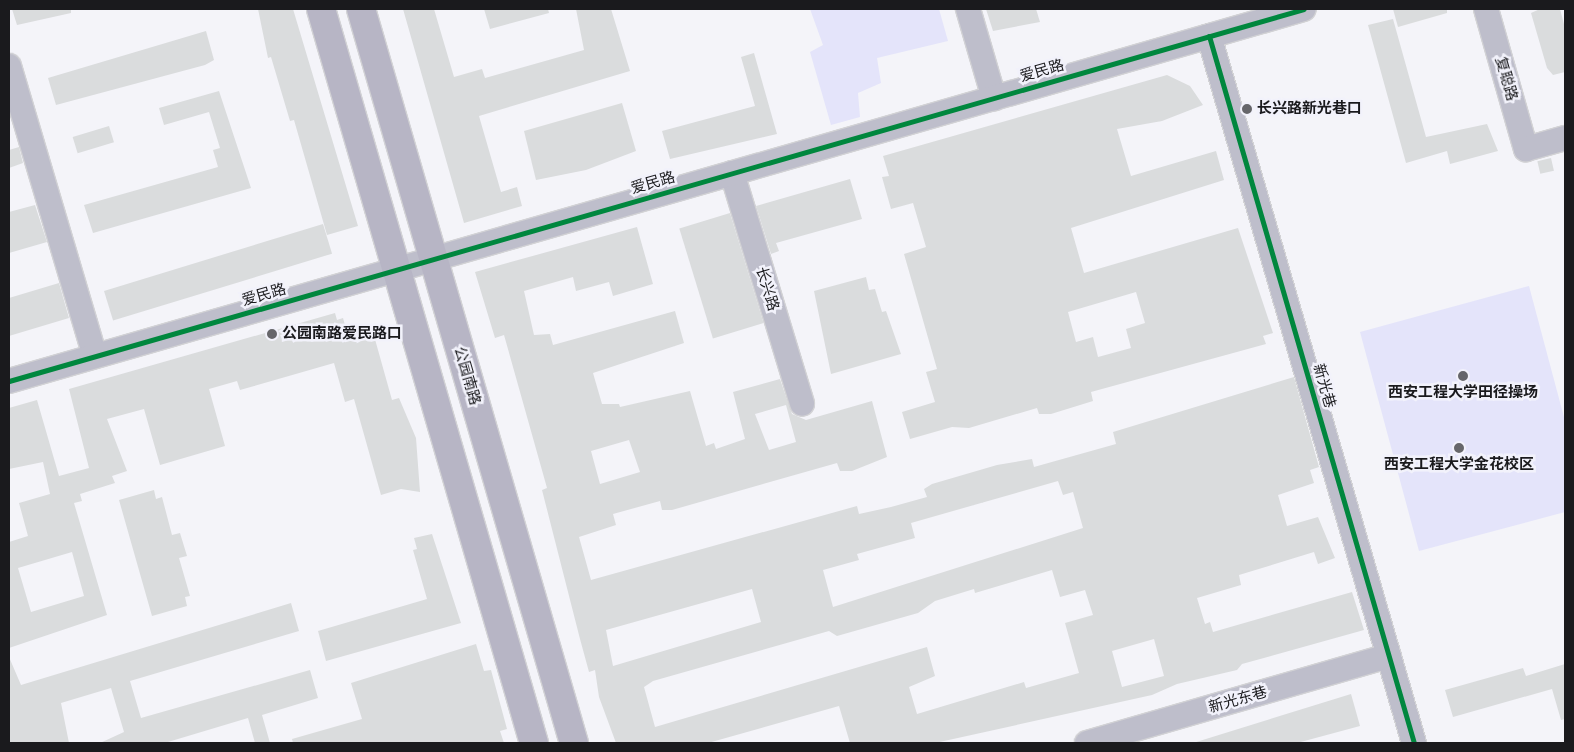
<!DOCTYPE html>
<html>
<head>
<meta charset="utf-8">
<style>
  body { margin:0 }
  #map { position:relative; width:1574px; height:752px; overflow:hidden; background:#f4f4f9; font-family:Rubik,"Noto Sans SC",sans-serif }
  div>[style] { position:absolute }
  .green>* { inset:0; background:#e4e4fa }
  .building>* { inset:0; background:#dadcdd; transform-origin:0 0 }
  .roads { filter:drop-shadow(1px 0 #d2d2d5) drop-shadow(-1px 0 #d2d2d5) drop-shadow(0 1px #d2d2d5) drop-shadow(0 -1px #d2d2d5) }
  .minor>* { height:24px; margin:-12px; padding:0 12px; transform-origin:12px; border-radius:12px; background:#bebecb }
  .major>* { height:28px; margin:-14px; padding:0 14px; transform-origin:14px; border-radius:14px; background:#b7b5c5 }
  .cycleway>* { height:5px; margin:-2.5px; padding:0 2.5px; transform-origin:2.5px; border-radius:2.5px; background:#00873e }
  .dots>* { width:14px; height:14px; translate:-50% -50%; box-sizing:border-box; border:2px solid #f2f2fb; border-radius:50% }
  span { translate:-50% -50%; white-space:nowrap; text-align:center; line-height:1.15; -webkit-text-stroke:5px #f2f2fb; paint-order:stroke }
  .street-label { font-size:15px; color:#1a1a1d }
  .poi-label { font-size:15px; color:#1a1a1d; font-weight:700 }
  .left { translate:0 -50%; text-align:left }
  .frame { position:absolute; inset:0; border:10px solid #1a1a1d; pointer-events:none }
</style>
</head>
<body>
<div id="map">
  <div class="green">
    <i style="clip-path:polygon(810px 9px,939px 9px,948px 41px,877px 58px,881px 83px,858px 93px,860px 117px,831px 125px,810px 52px,823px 45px)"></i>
    <i style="clip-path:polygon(1529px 286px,1565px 421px,1565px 512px,1419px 551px,1360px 332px)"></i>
  </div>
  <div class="building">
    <i style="clip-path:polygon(12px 9px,71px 9px,71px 13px,17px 25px)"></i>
    <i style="clip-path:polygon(258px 9px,293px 9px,358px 226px,327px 235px,294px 120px,290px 121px,271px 57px,268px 58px)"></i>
    <i style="clip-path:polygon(403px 9px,434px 9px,454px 77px,482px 69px,485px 78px,584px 50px,576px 9px,611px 9px,630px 71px,479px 116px,501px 192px,517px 187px,522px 206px,464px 223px)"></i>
    <i style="clip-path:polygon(484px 9px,548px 9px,549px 13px,490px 29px)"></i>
    <i style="clip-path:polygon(986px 9px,1036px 9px,1040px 22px,993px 31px)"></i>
    <i style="clip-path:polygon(1393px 9px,1447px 9px,1447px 13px,1398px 27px)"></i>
    <i style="clip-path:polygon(1540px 9px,1560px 9px,1565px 28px,1565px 72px,1553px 75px,1547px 68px,1531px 13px)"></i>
    <i style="clip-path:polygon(1393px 19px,1426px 137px,1487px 124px,1498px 151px,1450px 164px,1447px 151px,1406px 163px,1368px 25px)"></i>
    <i style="clip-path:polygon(206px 31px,214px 60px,205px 65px,56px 105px,48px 78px)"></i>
    <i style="clip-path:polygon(754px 53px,777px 134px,670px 159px,662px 131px,755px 106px,741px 57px)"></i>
    <i style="clip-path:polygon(evenodd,1167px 75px,1190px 86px,1203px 105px,1162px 121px,1117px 129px,1131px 176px,1216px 151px,1224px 180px,1071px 228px,1084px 273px,1238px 228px,1273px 333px,1263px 336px,1266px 344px,1091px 392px,1093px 401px,1051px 414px,1039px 414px,1037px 408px,969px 428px,952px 427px,910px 439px,902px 412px,935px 402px,926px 372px,937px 369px,904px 254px,926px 247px,913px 203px,891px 209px,882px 177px,889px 176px,883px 156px,1167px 75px,1136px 292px,1145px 323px,1126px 329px,1131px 348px,1098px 357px,1093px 337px,1076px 342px,1068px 312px,1136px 292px)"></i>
    <i style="clip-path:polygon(219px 91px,251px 188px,93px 233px,84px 205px,218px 167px,213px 150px,220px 148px,209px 112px,164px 125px,159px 108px)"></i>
    <i style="clip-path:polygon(622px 103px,636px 151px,586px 170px,536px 180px,524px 131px)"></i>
    <i style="left:109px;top:126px;width:17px;height:38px;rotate:73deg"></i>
    <i style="clip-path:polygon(19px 147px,23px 163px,9px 168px,9px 150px)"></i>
    <i style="left:1551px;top:158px;width:13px;height:14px;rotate:77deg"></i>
    <i style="clip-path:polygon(850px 179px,862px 219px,776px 243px,779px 251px,771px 254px,756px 206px)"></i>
    <i style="clip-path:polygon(35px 205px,47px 242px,9px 253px,9px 212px)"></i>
    <i style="left:730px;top:213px;width:115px;height:53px;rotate:73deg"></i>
    <i style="left:323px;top:224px;width:31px;height:229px;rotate:73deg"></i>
    <i style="clip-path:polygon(evenodd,637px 227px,653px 284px,613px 296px,609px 282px,576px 291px,573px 277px,524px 291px,534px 335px,550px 334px,553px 345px,675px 311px,684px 343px,593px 373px,602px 404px,619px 404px,620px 407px,690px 391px,706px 446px,714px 443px,716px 449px,745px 439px,733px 392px,780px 379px,792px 414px,806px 420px,872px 401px,887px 457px,852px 471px,840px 471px,837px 463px,672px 510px,662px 510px,660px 501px,613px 514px,616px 525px,579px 537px,591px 580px,857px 506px,859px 514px,891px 507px,927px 497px,924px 489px,932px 484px,997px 465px,1032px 459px,1034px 467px,1116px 444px,1113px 432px,1294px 377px,1319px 467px,1310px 470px,1314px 483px,1278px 495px,1287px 526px,1318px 517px,1335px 558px,1318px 564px,1314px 552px,1239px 575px,1241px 585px,1197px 598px,1205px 624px,1210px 622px,1213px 632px,1352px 592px,1364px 630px,1242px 664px,1237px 670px,1177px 684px,1152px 695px,935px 743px,850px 743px,839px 706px,708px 743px,616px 743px,599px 697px,595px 670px,589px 672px,580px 639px,542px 490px,547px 488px,504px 335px,495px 338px,475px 272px,637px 227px,786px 405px,796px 442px,769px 450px,755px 414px,786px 405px,637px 227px,629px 440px,640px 472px,600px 484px,591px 451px,629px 440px,637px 227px,1058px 481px,1063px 495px,1073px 492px,1083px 528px,833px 607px,823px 570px,859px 560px,857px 554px,915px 538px,911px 523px,1058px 481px,637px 227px,1052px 570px,1060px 597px,1085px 590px,1093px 615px,1065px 623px,1079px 673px,1026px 688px,1024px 682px,917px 714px,909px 687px,935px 676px,927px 647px,655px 727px,644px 687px,653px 681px,829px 631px,837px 636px,918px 613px,935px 601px,974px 589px,975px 593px,1052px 570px,637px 227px,752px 589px,761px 622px,613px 666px,606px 630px,752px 589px,637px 227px,1154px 639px,1164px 676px,1122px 687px,1112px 651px,1154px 639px)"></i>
    <i style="clip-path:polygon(866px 277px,869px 290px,875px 289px,882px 312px,886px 311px,901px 354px,831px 374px,814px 291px)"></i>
    <i style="clip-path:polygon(59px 283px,69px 318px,9px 336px,9px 298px)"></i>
    <i style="clip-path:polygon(evenodd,335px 313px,337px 320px,343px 318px,347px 332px,371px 325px,392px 400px,399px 398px,416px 438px,420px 492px,401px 489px,381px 495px,354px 399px,345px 402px,334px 363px,240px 390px,237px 381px,209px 389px,225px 446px,160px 465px,144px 409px,107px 419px,127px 471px,112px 476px,115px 483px,80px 494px,82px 501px,74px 503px,107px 615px,9px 648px,9px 542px,28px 536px,19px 503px,50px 494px,43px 462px,9px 469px,9px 408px,37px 400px,59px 476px,89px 468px,69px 389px,335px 313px,72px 552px,84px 596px,31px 612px,18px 568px,72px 552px)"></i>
    <i style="clip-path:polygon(154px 490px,156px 499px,162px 497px,172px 535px,180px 533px,187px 556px,179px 558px,190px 596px,185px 597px,187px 606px,152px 616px,119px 500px)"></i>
    <i style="clip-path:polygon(432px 534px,461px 623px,326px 661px,318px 631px,427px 599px,413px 550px,417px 549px,414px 538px)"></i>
    <i style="clip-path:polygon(291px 603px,299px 631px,130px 681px,141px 718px,310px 670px,318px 698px,262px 715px,270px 743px,255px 743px,248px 718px,168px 742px,100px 743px,124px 732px,111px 688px,61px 703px,69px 743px,9px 743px,9px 657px,21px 685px)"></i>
    <i style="clip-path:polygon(476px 644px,484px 671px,491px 670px,507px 729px,500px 731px,504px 743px,293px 743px,292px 739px,362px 719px,351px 683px)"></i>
    <i style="clip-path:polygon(1565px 664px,1565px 719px,1561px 720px,1552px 689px,1453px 717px,1445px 690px,1523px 668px,1526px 676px)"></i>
    <i style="clip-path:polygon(1351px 694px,1360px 726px,1297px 743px,1193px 743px)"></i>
  </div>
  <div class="roads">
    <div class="minor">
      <i style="left:968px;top:9px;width:93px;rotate:73.7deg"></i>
      <i style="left:1486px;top:9px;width:146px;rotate:74.1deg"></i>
      <i style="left:1526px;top:149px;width:41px;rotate:-15.8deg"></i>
      <i style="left:1209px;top:36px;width:736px;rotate:73.83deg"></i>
      <i style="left:9px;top:66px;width:302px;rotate:73.5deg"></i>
      <i style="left:732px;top:173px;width:241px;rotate:73.1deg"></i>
      <i style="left:9px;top:381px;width:1347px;rotate:-16.03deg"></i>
      <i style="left:1087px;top:743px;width:314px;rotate:-16.1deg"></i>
    </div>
    <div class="major">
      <i style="left:321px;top:9px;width:764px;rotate:73.82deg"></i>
      <i style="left:361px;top:9px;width:764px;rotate:73.82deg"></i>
    </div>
  </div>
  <div class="cycleway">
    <i style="left:1209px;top:36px;width:736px;rotate:73.83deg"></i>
    <i style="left:9px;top:381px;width:1347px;rotate:-16.03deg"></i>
  </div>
  <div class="dots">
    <i style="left:1247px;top:109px;background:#66666a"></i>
    <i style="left:272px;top:334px;background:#66666a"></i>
    <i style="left:1463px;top:376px;background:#66666a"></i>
    <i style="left:1459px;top:448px;background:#66666a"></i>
  </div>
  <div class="street-label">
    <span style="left:1042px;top:71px;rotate:-16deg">爱民路</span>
    <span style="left:1506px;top:79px;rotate:74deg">复聪路</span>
    <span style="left:653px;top:183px;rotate:-16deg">爱民路</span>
    <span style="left:767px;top:289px;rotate:73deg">长兴路</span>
    <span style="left:264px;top:295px;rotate:-16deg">爱民路</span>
    <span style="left:467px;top:376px;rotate:74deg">公园南路</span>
    <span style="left:1324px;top:386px;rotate:74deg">新光巷</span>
    <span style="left:1238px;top:700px;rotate:-16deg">新光东巷</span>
  </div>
  <div class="poi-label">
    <span class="left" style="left:1257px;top:109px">长兴路新光巷口</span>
    <span class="left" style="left:282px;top:334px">公园南路爱民路口</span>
    <span style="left:1463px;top:393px">西安工程大学田径操场</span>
    <span style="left:1459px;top:465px">西安工程大学金花校区</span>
  </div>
  <div class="frame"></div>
</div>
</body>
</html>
